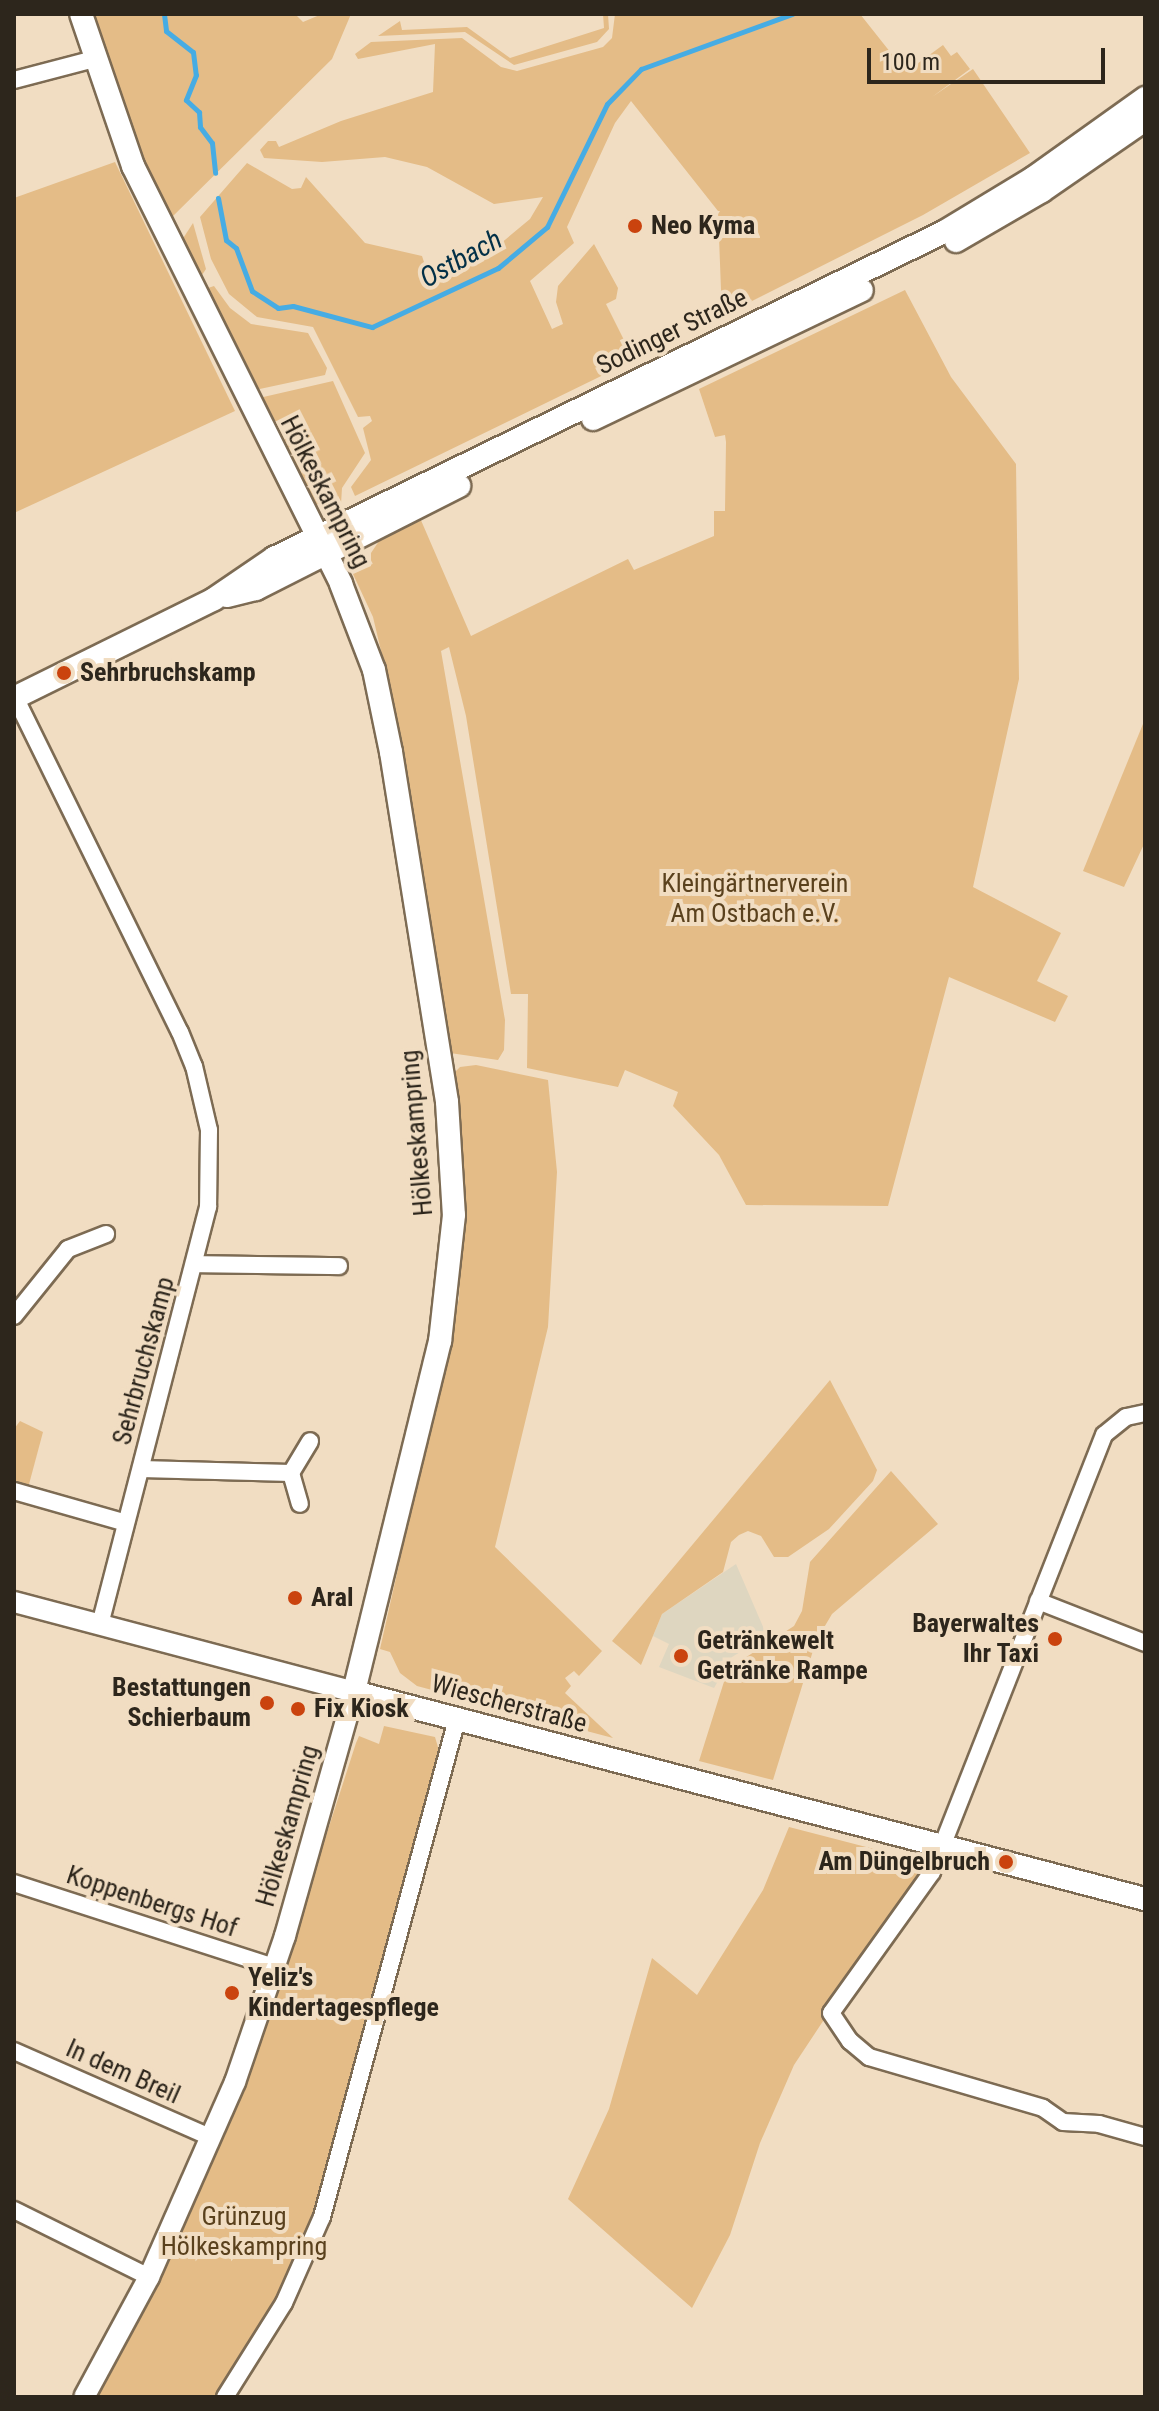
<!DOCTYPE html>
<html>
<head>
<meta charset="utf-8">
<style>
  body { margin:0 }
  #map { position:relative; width:1159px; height:2411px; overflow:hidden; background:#f1ddc2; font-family:"Roboto Condensed",sans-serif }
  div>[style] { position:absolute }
  .commercial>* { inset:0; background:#ded6c0 }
  .green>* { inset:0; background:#e4bc87 }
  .stream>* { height:5px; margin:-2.5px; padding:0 2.5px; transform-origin:2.5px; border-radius:2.5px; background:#46ace4 }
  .roads { filter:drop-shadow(2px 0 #7d6b53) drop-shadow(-2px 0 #7d6b53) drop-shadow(0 2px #7d6b53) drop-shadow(0 -2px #7d6b53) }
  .minor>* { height:16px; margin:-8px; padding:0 8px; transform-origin:8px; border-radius:8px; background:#fff }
  .tertiary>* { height:20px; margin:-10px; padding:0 10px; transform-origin:10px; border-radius:10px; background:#fff }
  .secondary>* { height:22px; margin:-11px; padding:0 11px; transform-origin:11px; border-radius:11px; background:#fff }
  .dots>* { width:22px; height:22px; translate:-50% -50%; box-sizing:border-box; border:4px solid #f1ddc2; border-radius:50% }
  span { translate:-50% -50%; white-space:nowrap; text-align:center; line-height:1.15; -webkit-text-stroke:8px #f1ddc2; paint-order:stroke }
  .poi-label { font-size:26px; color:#2d261c; font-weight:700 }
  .left { translate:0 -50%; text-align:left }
  .right { translate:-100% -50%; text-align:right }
  .street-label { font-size:26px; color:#2d261c }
  .park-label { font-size:26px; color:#5a411d }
  .water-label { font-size:28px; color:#023047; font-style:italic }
  .frame { position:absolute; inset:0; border:16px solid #2d261c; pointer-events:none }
  .scale { position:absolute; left:867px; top:48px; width:238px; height:36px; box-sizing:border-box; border:4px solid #2d261c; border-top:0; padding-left:10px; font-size:24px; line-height:28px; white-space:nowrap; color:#2d261c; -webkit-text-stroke:6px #f1ddc2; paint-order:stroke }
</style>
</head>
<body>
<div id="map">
  <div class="commercial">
    <i style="clip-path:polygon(736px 1564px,767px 1636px,732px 1657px,714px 1688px,659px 1667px,669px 1644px,653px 1636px,662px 1614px)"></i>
  </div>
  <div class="green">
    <i style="clip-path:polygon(94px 14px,295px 14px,303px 22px,322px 14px,351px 14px,332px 59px,172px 217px,146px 169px)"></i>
    <i style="clip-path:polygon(603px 14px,608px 14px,609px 29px,597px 42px,514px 65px,465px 32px,378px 36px,400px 21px,402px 30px,467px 27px,510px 58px,604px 28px)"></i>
    <i style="clip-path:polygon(615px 14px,860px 14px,906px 72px,943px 45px,951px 56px,957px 52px,970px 69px,932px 97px,973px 69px,1030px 153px,923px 215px,722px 316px,718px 211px,631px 101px,615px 123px,567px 227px,574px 243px,530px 281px,552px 329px,563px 324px,556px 302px,558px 286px,594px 244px,618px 288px,616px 299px,606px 304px,634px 360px,355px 496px,351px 487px,371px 460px,363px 428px,372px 421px,370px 416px,358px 417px,313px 327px,257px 317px,229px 294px,211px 259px,200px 217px,247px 163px,292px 189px,301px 188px,306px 177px,365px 243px,422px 256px,430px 280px,494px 249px,530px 219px,543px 197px,494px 204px,427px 167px,385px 157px,322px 162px,264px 158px,260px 150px,268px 141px,276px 141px,279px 147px,341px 121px,433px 92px,435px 44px,358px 59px,355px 54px,371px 42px,462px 38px,501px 67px,517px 71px,603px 47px,612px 38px)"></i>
    <i style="clip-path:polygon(115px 162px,235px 411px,14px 513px,14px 198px)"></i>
    <i style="clip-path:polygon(193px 223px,206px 269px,200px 278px,182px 240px)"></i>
    <i style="clip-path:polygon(214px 286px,230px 308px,251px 324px,308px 333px,327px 368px,325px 375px,255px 390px,205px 289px)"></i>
    <i style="clip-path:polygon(905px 290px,951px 377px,1016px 464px,1019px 679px,973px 887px,1061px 933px,1037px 981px,1068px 996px,1055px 1022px,949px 977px,888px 1206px,746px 1205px,719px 1155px,673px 1106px,678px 1092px,625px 1070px,618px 1087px,527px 1068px,528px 994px,511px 994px,466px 716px,449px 647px,441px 651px,505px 1020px,504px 1050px,498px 1060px,450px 1053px,396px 714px,373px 617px,353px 574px,371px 566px,371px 553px,381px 538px,420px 518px,471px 636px,628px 559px,634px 570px,714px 536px,714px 511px,725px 511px,726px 442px,725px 435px,715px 437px,699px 389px)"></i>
    <i style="clip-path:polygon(333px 381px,365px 453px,342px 488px,341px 504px,334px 506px,329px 499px,314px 506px,259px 398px)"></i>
    <i style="clip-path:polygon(1145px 719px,1145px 842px,1124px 887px,1083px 871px)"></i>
    <i style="clip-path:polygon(476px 1065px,548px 1080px,557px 1172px,548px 1327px,495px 1547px,602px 1651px,579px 1676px,574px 1671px,565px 1678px,571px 1686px,565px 1693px,613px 1738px,417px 1686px,400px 1673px,390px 1652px,380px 1649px,459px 1298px,464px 1180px,453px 1074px,460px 1067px)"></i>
    <i style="clip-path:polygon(830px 1380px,877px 1470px,873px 1481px,829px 1529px,788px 1557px,774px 1557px,761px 1536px,748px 1531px,739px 1535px,731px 1542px,723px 1572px,662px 1614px,641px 1665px,612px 1641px)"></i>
    <i style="clip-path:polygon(20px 1421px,43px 1432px,28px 1488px,14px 1481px,14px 1429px)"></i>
    <i style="clip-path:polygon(891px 1471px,938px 1524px,832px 1614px,816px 1641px,773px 1780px,699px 1761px,728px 1669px,794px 1626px,802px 1611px,810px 1562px)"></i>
    <i style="clip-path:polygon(384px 1726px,435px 1737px,440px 1754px,312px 2221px,273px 2309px,220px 2397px,96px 2397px,176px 2242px,248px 2078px,356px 1743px,359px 1736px,379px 1744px)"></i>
    <i style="clip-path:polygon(789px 1827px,924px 1862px,923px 1870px,794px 2065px,760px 2143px,730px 2235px,692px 2308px,568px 2199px,609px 2109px,652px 1958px,697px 1995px,763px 1890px)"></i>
  </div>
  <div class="stream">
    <i style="left:164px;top:14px;width:17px;rotate:83deg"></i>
    <i style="left:166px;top:31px;width:34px;rotate:38deg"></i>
    <i style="left:193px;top:52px;width:23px;rotate:83deg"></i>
    <i style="left:196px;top:75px;width:27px;rotate:112deg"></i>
    <i style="left:186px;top:100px;width:18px;rotate:43deg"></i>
    <i style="left:199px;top:112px;width:15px;rotate:86deg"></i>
    <i style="left:200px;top:127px;width:20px;rotate:53deg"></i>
    <i style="left:212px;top:143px;width:30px;rotate:84deg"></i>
    <i style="left:218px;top:198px;width:43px;rotate:79.2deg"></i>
    <i style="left:226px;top:240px;width:13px;rotate:39deg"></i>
    <i style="left:236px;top:248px;width:46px;rotate:69.6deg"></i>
    <i style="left:252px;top:291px;width:31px;rotate:33deg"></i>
    <i style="left:278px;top:308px;width:15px;rotate:-8deg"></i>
    <i style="left:293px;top:306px;width:82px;rotate:14.9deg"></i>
    <i style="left:372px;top:327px;width:139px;rotate:-25.1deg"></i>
    <i style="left:498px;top:268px;width:64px;rotate:-39.9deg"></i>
    <i style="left:547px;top:227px;width:137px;rotate:-64deg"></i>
    <i style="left:607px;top:104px;width:49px;rotate:-45.8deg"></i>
    <i style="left:641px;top:69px;width:161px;rotate:-20deg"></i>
  </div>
  <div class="roads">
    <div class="minor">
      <i style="left:14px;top:80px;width:83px;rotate:-14.7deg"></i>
      <i style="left:15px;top:697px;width:373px;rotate:63.8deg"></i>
      <i style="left:180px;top:1032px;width:37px;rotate:68deg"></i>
      <i style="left:194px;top:1066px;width:66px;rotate:76.8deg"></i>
      <i style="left:209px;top:1130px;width:77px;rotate:90.7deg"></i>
      <i style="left:208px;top:1207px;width:432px;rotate:104.5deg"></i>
      <i style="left:194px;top:1264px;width:145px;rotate:0.8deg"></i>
      <i style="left:14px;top:1316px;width:86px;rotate:-51.1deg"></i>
      <i style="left:68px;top:1249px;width:41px;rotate:-21.5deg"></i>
      <i style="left:1145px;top:1413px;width:19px;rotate:168deg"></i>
      <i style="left:1126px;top:1417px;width:28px;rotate:141deg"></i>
      <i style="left:1104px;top:1435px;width:470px;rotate:111.5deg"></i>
      <i style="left:932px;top:1872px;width:173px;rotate:125.6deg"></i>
      <i style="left:831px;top:2013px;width:34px;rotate:56deg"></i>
      <i style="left:850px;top:2041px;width:25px;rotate:40deg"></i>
      <i style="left:869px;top:2057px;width:181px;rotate:16.3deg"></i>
      <i style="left:1043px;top:2108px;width:24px;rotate:35deg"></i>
      <i style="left:1063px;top:2122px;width:36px;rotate:3deg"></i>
      <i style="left:1099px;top:2124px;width:48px;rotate:15.8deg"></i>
      <i style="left:141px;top:1469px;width:150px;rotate:1.5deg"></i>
      <i style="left:291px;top:1473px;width:32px;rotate:74deg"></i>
      <i style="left:291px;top:1473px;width:37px;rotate:-59deg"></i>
      <i style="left:14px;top:1491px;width:116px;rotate:15.9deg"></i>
      <i style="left:1038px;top:1601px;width:115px;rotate:21.4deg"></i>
      <i style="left:14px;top:1883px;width:273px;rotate:17.9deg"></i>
      <i style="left:14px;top:2051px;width:216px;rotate:23.7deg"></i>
      <i style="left:14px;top:2210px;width:151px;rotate:26.4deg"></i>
      <i style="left:225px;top:2397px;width:111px;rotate:-57.9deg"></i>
      <i style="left:284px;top:2303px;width:94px;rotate:-66.2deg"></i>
      <i style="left:322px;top:2217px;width:516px;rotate:-74.83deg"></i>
    </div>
    <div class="tertiary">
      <i style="left:14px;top:1602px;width:352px;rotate:14.8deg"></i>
      <i style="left:354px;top:1692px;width:254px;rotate:105.8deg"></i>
      <i style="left:285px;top:1936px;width:154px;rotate:108.9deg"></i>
      <i style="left:235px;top:2082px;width:213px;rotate:113.8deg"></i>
      <i style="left:149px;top:2277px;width:136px;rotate:118.4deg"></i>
    </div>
    <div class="secondary">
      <i style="left:81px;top:14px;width:161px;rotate:71.1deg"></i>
      <i style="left:133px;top:166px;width:467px;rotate:63.5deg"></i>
      <i style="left:341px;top:584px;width:92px;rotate:69deg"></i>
      <i style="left:374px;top:670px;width:84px;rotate:78.3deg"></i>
      <i style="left:391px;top:752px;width:354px;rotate:80.9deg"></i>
      <i style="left:447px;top:1102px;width:113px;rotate:86.5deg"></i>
      <i style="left:454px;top:1215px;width:127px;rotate:96.3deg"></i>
      <i style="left:440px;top:1341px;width:361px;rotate:103.8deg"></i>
      <i style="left:354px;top:1692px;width:818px;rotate:14.67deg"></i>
      <i style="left:956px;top:241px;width:99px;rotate:-30.2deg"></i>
      <i style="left:1042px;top:191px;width:125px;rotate:-34.6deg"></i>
      <i style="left:593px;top:419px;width:298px;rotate:-25.6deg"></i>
      <i style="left:227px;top:596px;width:30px;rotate:-14deg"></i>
      <i style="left:256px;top:589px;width:228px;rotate:-26.9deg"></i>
      <i style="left:14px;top:698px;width:223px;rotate:-26.3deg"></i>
      <i style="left:214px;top:599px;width:73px;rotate:-34.3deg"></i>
      <i style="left:274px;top:558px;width:745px;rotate:-25.95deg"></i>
      <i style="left:944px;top:232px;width:104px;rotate:-31.2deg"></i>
      <i style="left:1033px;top:178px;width:138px;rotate:-35.5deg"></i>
    </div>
  </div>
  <div class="dots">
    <i style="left:635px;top:226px;background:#ca430e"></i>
    <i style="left:64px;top:673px;background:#ca430e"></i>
    <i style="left:295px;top:1598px;background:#ca430e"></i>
    <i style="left:1055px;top:1639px;background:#ca430e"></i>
    <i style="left:681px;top:1656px;background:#ca430e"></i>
    <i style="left:267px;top:1703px;background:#ca430e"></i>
    <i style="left:298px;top:1709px;background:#ca430e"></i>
    <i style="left:1006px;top:1862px;background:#ca430e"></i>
    <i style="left:232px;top:1993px;background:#ca430e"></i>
  </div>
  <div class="poi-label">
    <span class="left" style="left:651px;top:226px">Neo Kyma</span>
    <span class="left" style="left:80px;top:673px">Sehrbruchskamp</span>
    <span class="left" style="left:311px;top:1598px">Aral</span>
    <span class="right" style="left:1039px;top:1639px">Bayerwaltes<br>Ihr Taxi</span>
    <span class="left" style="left:697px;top:1656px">Getränkewelt<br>Getränke Rampe</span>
    <span class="right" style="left:251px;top:1703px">Bestattungen<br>Schierbaum</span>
    <span class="left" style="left:314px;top:1709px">Fix Kiosk</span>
    <span class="right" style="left:990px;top:1862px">Am Düngelbruch</span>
    <span class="left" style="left:248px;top:1993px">Yeliz's<br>Kindertagespflege</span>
  </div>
  <div class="street-label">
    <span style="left:672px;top:332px;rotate:-26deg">Sodinger Straße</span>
    <span style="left:325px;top:492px;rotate:63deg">Hölkeskampring</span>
    <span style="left:417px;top:1133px;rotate:-95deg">Hölkeskampring</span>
    <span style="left:144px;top:1361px;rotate:-75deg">Sehrbruchskamp</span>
    <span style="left:509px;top:1704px;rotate:15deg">Wiescherstraße</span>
    <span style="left:288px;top:1826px;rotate:-74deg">Hölkeskampring</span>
    <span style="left:152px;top:1902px;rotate:18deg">Koppenbergs Hof</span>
    <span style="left:123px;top:2072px;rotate:24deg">In dem Breil</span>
  </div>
  <div class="park-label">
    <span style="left:755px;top:899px">Kleingärtnerverein<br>Am Ostbach e.V.</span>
    <span style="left:244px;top:2232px">Grünzug<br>Hölkeskampring</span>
  </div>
  <div class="water-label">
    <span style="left:461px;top:259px;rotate:-29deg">Ostbach</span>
  </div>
  <div class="frame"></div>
  <div class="scale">100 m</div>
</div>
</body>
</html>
